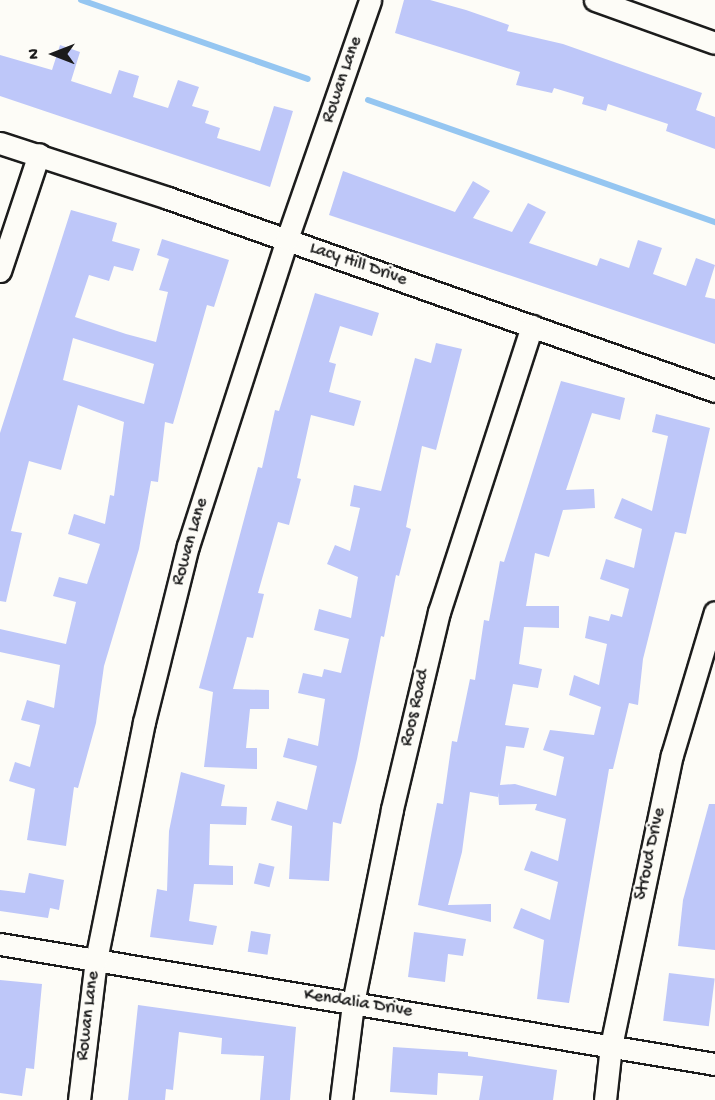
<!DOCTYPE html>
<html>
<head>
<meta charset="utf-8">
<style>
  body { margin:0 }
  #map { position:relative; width:715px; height:1100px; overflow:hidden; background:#fdfcf7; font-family:"Gochi Hand",sans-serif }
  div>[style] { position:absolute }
  .stream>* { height:6px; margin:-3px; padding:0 3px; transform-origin:3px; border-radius:3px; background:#95c6f1 }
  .building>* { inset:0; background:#bec7f9; transform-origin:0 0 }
  .roads { filter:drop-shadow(2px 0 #1c1c1c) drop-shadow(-2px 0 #1c1c1c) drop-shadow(0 2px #1c1c1c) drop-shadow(0 -2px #1c1c1c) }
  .minor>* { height:21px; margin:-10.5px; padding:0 10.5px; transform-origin:10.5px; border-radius:10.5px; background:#fdfcf7 }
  span { translate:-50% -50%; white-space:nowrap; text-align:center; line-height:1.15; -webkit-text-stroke:4.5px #fdfcf7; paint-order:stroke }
  .street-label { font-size:18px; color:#1c1c1c }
  .north { position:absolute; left:24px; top:24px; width:60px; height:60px; -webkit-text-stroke:4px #fdfcf7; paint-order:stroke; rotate:270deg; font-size:16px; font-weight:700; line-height:24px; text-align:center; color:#1c1c1c }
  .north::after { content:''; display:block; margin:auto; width:21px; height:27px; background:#1c1c1c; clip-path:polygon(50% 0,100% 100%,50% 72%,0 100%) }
</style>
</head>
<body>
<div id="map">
  <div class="stream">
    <i style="left:81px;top:0;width:240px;rotate:19.2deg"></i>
    <i style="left:368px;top:100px;width:368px;rotate:19.4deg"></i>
  </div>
  <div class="building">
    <i style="clip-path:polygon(404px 0,430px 0,466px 10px,509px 25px,507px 31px,563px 44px,702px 93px,696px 110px,715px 117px,715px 149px,666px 131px,668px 124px,608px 104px,606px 111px,582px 104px,584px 97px,554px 88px,552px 93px,516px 85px,520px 72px,395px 33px)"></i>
    <i style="clip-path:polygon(60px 45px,80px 52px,71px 81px,111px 94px,119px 70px,139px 76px,133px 97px,168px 108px,178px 80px,199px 87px,192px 106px,209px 111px,205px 123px,220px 128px,217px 138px,260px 151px,274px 106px,293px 111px,270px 187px,0 96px,0 55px,52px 70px)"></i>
    <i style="clip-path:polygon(343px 171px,455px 212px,473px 181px,490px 191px,473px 218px,512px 232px,528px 203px,546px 212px,529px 243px,597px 266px,600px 258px,629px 268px,638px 240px,662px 248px,653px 274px,686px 286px,696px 258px,715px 265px,705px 297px,715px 299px,715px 344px,329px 215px)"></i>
    <i style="clip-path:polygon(evenodd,71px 210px,117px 223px,112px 241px,140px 249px,133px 271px,114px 266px,109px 281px,89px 275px,75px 317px,126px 334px,156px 342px,168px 292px,159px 290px,169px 259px,157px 255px,162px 239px,229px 260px,214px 307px,207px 305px,173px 424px,165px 422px,158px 482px,151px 481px,139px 549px,104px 666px,96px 723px,78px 788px,74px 787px,66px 846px,27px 840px,35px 789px,9px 781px,15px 762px,30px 767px,40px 725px,21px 720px,27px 700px,54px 708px,60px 665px,0 652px,0 629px,66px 644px,76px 602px,53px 596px,59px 577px,87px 584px,100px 544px,68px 534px,74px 514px,105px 524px,110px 495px,114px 496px,124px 422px,78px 405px,61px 470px,29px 461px,11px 531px,22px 533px,6px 602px,0 601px,0 433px,71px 210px,73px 338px,154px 364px,144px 404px,63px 380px,73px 338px)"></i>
    <i style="clip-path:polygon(315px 293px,379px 313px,372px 336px,340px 326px,329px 362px,336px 364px,329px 392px,361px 401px,354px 426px,311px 415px,297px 478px,301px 479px,289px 525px,278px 522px,258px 593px,264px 594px,253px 638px,247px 637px,233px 689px,269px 690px,269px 709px,250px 709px,246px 748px,257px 748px,257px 769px,204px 767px,213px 692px,199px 688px,258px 467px,262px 468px,275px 410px,279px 411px)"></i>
    <i style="clip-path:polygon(436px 343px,462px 349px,436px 450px,422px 446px,406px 527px,411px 529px,399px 576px,396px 575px,384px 637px,381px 636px,357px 759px,341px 824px,333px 822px,329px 881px,289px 879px,292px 826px,271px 820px,277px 801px,307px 810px,317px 766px,283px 757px,288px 738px,318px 746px,325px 699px,298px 693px,303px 673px,322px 677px,324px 669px,341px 673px,349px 639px,314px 630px,319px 609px,351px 618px,358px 577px,327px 564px,335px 545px,350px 551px,360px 508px,350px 506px,354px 485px,381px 491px,415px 358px,431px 363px)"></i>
    <i style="clip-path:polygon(561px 381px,625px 398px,620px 420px,592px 413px,566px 490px,594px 489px,595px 508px,563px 510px,549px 557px,535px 553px,526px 606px,559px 606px,559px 628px,524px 627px,519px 664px,542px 669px,538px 688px,513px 684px,505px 725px,529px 728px,524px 748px,506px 746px,500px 785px,515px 784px,556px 796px,564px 757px,543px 750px,550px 730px,594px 735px,601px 707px,569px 695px,574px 675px,599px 685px,607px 644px,585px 638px,589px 616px,609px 621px,611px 614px,622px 617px,629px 589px,600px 579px,606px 559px,634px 568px,642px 529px,614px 518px,622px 498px,652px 511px,668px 436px,652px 432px,656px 414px,710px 428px,686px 534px,675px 532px,643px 659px,638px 705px,629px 703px,613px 769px,609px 769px,569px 1003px,537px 999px,544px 940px,513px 928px,521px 908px,550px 920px,558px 882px,524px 870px,531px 851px,558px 861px,566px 819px,535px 810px,537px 804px,499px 805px,498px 792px,498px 797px,470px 792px,462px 852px,448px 905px,491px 904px,491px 922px,418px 905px,437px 803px,443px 804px,452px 741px,457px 742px,470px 679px,475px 680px,484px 620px,489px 621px,500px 561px,504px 562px)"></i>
    <i style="clip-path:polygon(181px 772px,225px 785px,221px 806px,247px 807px,246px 825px,210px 824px,209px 865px,233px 866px,233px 885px,194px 884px,189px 921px,217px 926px,213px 945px,150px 937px,157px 889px,167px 891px,169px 831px)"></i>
    <i style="clip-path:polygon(709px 804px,715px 804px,715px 950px,678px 946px,683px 900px)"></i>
    <i style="left:259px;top:863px;width:16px;height:21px;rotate:14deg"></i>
    <i style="clip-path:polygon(29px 873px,64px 880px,59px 910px,50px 908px,48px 918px,0 911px,0 890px,25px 893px)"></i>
    <i style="left:251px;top:931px;width:20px;height:21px;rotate:9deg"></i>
    <i style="clip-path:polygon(414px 932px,466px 939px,463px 956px,448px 954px,445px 982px,408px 977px)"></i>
    <i style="left:669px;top:973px;width:46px;height:48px;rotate:7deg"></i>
    <i style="clip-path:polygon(0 980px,42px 984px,34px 1069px,26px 1068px,22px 1096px,0 1093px)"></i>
    <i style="clip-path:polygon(138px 1005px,296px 1027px,290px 1100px,260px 1100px,264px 1056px,221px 1054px,222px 1038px,179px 1032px,173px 1090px,166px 1089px,165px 1100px,128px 1100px)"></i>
    <i style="clip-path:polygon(393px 1047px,468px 1052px,468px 1056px,557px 1070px,553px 1100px,479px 1100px,483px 1076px,438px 1073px,437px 1095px,390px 1092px)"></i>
  </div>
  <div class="roads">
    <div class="minor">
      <i style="left:595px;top:0;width:127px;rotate:19.7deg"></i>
      <i style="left:0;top:143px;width:177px;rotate:18.1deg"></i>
      <i style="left:168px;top:198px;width:580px;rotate:19.43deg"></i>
      <i style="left:0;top:271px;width:123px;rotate:-71.6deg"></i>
      <i style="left:0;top:944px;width:725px;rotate:9.53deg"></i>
      <i style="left:79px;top:1100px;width:141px;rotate:-83.1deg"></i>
      <i style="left:96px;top:960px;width:243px;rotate:-78.6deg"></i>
      <i style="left:144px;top:722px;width:181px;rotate:-76deg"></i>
      <i style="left:188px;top:546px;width:323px;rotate:-72.1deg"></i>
      <i style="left:287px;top:239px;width:253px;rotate:-70.8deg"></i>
      <i style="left:341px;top:1100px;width:98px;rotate:-82.9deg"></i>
      <i style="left:353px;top:1003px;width:198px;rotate:-78.6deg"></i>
      <i style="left:392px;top:809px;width:203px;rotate:-76.6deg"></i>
      <i style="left:439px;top:612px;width:301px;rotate:-72deg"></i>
      <i style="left:605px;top:1100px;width:54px;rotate:-83.7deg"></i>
      <i style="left:611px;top:1046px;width:297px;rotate:-78.2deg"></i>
      <i style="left:672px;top:755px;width:149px;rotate:-73.3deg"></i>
    </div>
  </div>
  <div class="street-label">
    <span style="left:343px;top:80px;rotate:-71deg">Rowan Lane</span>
    <span style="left:358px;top:265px;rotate:19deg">Lacy Hill Drive</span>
    <span style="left:191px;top:542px;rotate:-74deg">Rowan Lane</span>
    <span style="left:416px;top:708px;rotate:-77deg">Roos Road</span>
    <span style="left:651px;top:854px;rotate:-78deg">Stroud Drive</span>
    <span style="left:358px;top:1004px;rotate:9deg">Kendalia Drive</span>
    <span style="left:89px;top:1016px;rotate:-83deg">Rowan Lane</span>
  </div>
  <div class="north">N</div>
</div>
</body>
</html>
